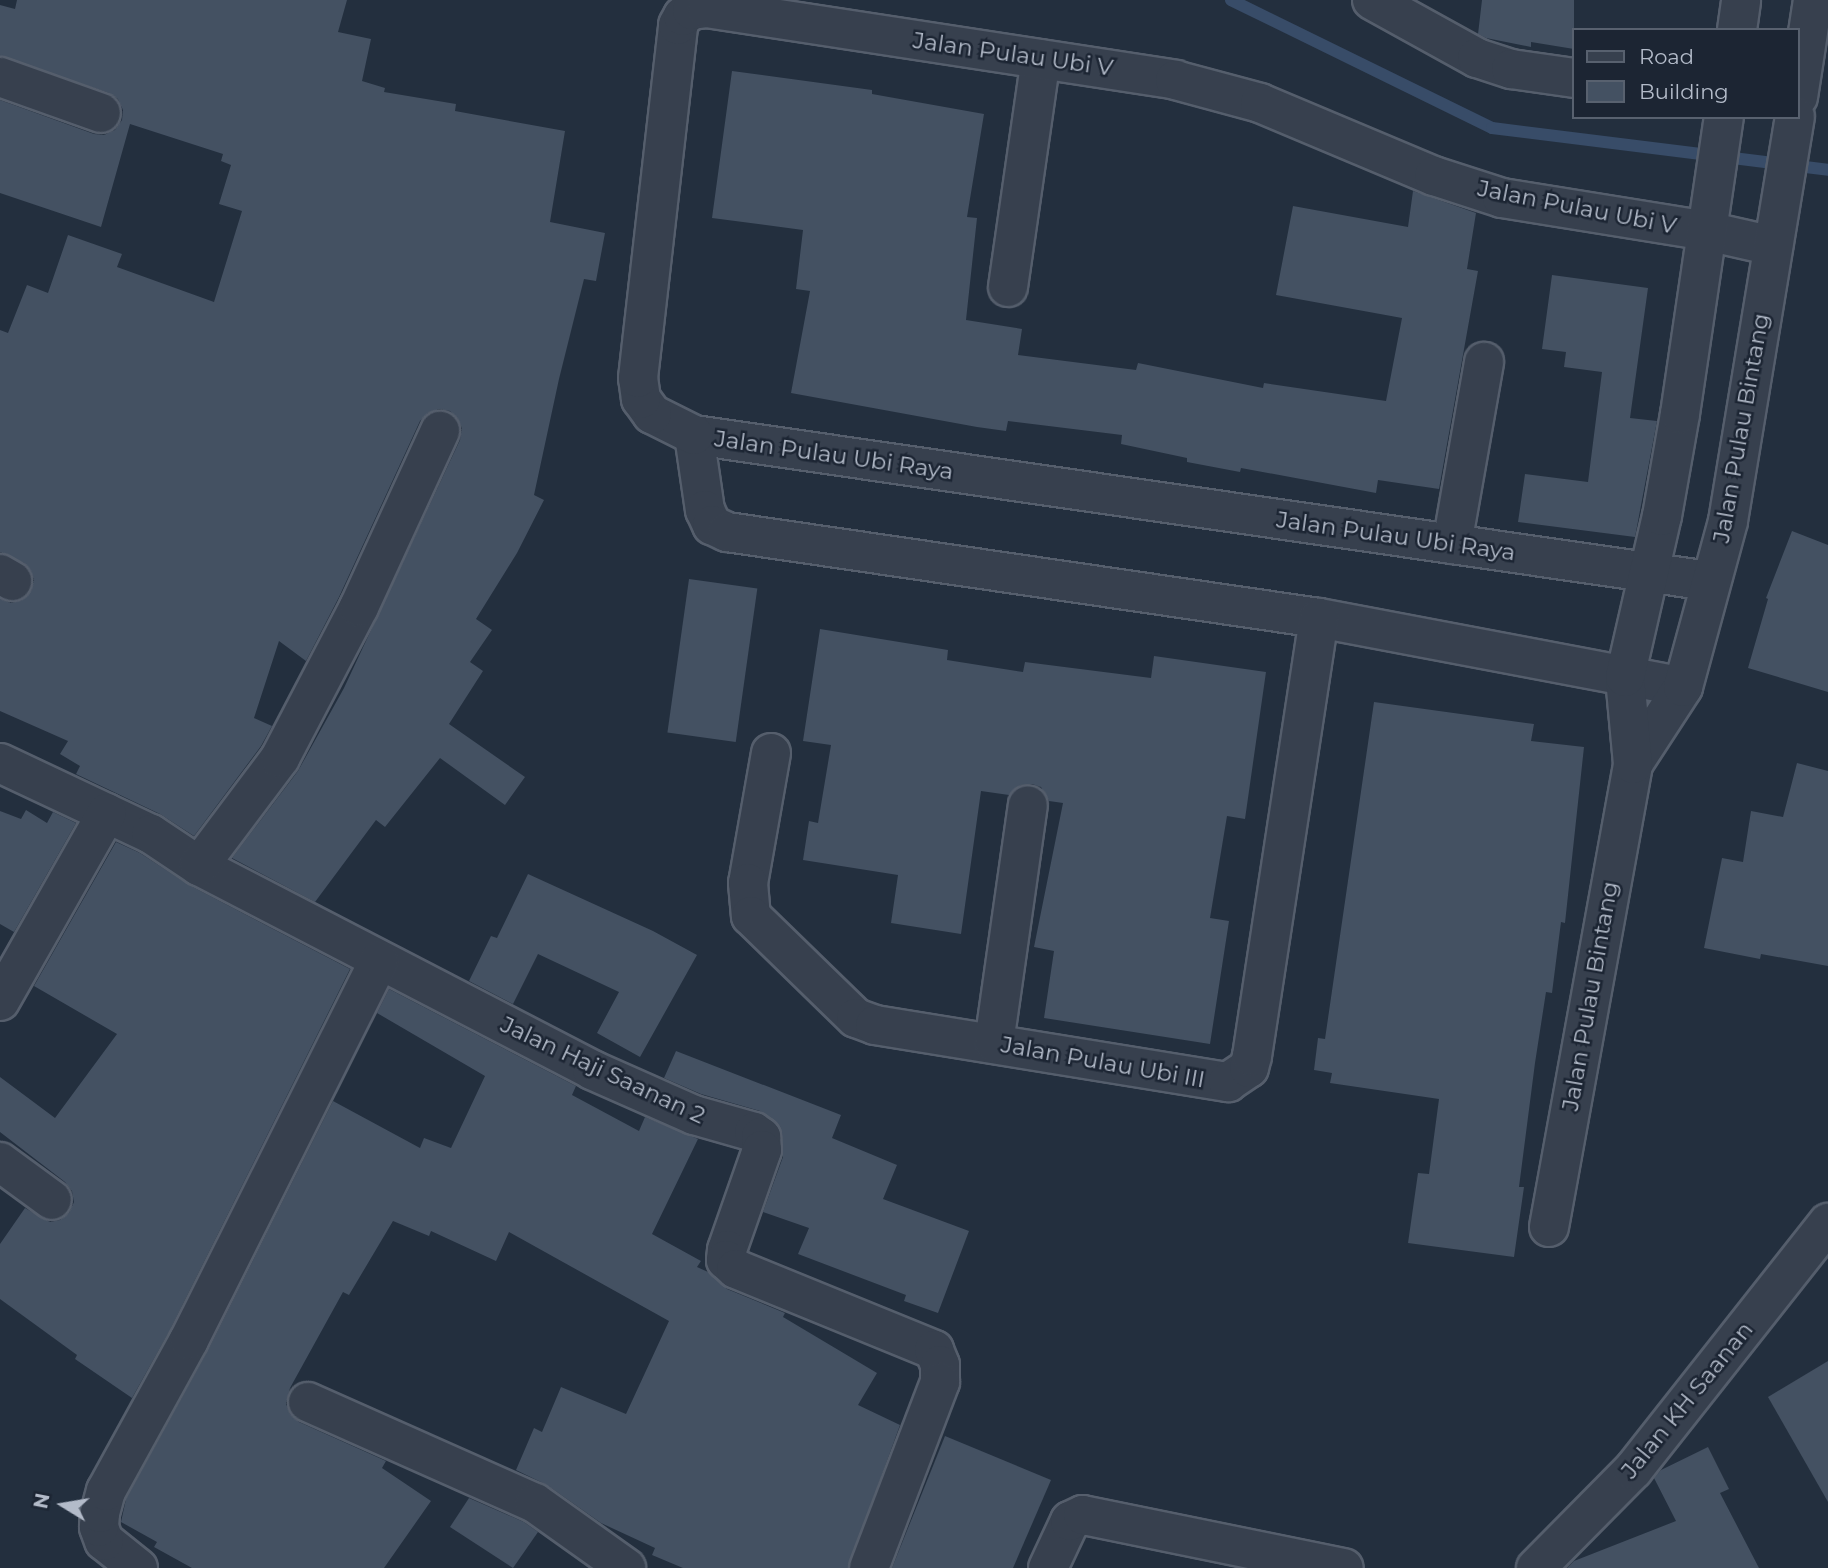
<!DOCTYPE html>
<html>
<head>
<meta charset="utf-8">
<style>
  body { margin:0 }
  #map { position:relative; width:1828px; height:1568px; overflow:hidden; background:#232f3e; font-family:Montserrat,sans-serif }
  div>[style] { position:absolute }
  .stream>* { height:12px; margin:-6px; padding:0 6px; transform-origin:6px; border-radius:6px; background:#384c68 }
  .building>* { inset:0; background:#445162; transform-origin:0 0 }
  .roads { filter:drop-shadow(2px 0 #555e6c) drop-shadow(-2px 0 #555e6c) drop-shadow(0 2px #555e6c) drop-shadow(0 -2px #555e6c) }
  .minor>* { height:38px; margin:-19px; padding:0 19px; transform-origin:19px; border-radius:19px; background:#37404e }
  span { translate:-50% -50%; white-space:nowrap; text-align:center; line-height:1.15; -webkit-text-stroke:5px #1c2533; paint-order:stroke }
  .street-label { font-size:23px; color:#b3bbc9 }
  .legend { position:absolute; left:1572px; top:28px; width:228px; height:91px; box-sizing:border-box; background:#1c2533; border:2px solid #58616f; margin:0; padding:9px 12px; list-style:none; font-size:21px; color:#b3bbc9 }
  .legend li { display:flex; align-items:center; gap:14px; height:35px }
  .legend b { width:35px; border:2px solid #58616f }
  .north { position:absolute; left:28px; top:1470px; width:70px; height:70px; -webkit-text-stroke:5px #1c2533; paint-order:stroke; rotate:281deg; font-size:19px; font-weight:700; line-height:28px; text-align:center; color:#b3bbc9 }
  .north::after { content:''; display:block; margin:auto; width:24px; height:32px; background:#b3bbc9; clip-path:polygon(50% 0,100% 100%,50% 72%,0 100%) }
</style>
</head>
<body>
<div id="map">
  <div class="stream">
    <i style="left:1231px;top:0;width:291px;rotate:26.1deg"></i>
    <i style="left:1492px;top:128px;width:339px;rotate:7.1deg"></i>
  </div>
  <div class="building">
    <i style="clip-path:polygon(17px 0,347px 0,338px 32px,371px 39px,362px 81px,385px 88px,384px 92px,456px 104px,455px 111px,565px 131px,550px 222px,605px 233px,596px 281px,584px 279px,559px 379px,534px 495px,544px 500px,517px 553px,476px 619px,492px 630px,470px 662px,483px 671px,449px 724px,525px 777px,505px 805px,440px 758px,385px 827px,376px 820px,315px 902px,232px 858px,298px 771px,344px 688px,460px 440px,462px 428px,457px 418px,450px 411px,439px 409px,428px 413px,420px 421px,339px 597px,306px 661px,279px 641px,254px 718px,272px 726px,261px 746px,194px 836px,160px 814px,76px 774px,80px 766px,60px 754px,68px 741px,0 711px,0 599px,11px 603px,22px 600px,31px 591px,34px 580px,31px 571px,24px 563px,0 552px,0 330px,8px 333px,27px 285px,48px 293px,68px 235px,122px 254px,117px 267px,214px 302px,242px 211px,219px 204px,231px 165px,221px 161px,223px 154px,130px 124px,101px 227px,0 193px,0 100px,94px 134px,104px 135px,115px 130px,122px 120px,123px 110px,118px 99px,109px 93px,0 56px,0 5px,15px 9px)"></i>
    <i style="clip-path:polygon(1482px 0,1574px 0,1574px 49px,1531px 42px,1531px 47px,1486px 38px,1478px 34px)"></i>
    <i style="clip-path:polygon(732px 71px,872px 90px,872px 94px,984px 114px,967px 217px,977px 218px,966px 320px,1022px 329px,1018px 355px,1136px 370px,1138px 363px,1263px 388px,1264px 383px,1386px 401px,1402px 318px,1276px 295px,1293px 206px,1408px 227px,1413px 191px,1476px 213px,1467px 269px,1478px 271px,1439px 489px,1378px 480px,1376px 493px,1241px 468px,1240px 472px,1187px 462px,1187px 458px,1121px 444px,1122px 435px,1008px 421px,1006px 431px,977px 427px,791px 393px,810px 291px,796px 289px,803px 230px,712px 218px)"></i>
    <i style="clip-path:polygon(1552px 275px,1648px 288px,1630px 418px,1657px 421px,1635px 537px,1518px 522px,1525px 474px,1588px 482px,1602px 372px,1564px 367px,1566px 352px,1542px 349px)"></i>
    <i style="clip-path:polygon(1792px 531px,1828px 545px,1828px 692px,1748px 668px,1768px 599px,1766px 598px)"></i>
    <i style="left:689px;top:579px;width:69px;height:155px;rotate:8deg"></i>
    <i style="clip-path:polygon(820px 629px,948px 650px,947px 660px,1023px 672px,1025px 662px,1151px 678px,1154px 656px,1266px 672px,1245px 819px,1227px 816px,1210px 918px,1229px 921px,1210px 1044px,1044px 1018px,1054px 951px,1034px 947px,1063px 803px,1049px 801px,1041px 787px,1032px 784px,1021px 785px,1009px 795px,981px 791px,961px 934px,891px 923px,898px 875px,803px 860px,809px 821px,818px 823px,831px 745px,803px 741px)"></i>
    <i style="clip-path:polygon(1374px 702px,1534px 724px,1531px 741px,1584px 747px,1565px 923px,1561px 922px,1552px 993px,1546px 992px,1535px 1063px,1519px 1187px,1524px 1187px,1514px 1257px,1408px 1243px,1418px 1173px,1429px 1174px,1439px 1099px,1330px 1083px,1332px 1073px,1314px 1070px,1318px 1038px,1325px 1039px)"></i>
    <i style="clip-path:polygon(1797px 763px,1828px 771px,1828px 966px,1761px 954px,1760px 959px,1704px 948px,1722px 858px,1743px 862px,1751px 811px,1783px 817px)"></i>
    <i style="clip-path:polygon(26px 810px,47px 823px,53px 812px,76px 823px,14px 932px,0 924px,0 811px,21px 819px)"></i>
    <i style="clip-path:polygon(116px 842px,140px 853px,189px 885px,350px 969px,170px 1330px,132px 1398px,75px 1359px,77px 1355px,0 1299px,0 1244px,25px 1208px,50px 1222px,60px 1220px,69px 1213px,74px 1202px,72px 1191px,65px 1182px,0 1132px,0 1077px,55px 1118px,117px 1034px,34px 986px)"></i>
    <i style="clip-path:polygon(528px 874px,653px 931px,697px 955px,640px 1057px,597px 1033px,619px 992px,538px 954px,513px 1004px,469px 981px,491px 936px,497px 938px)"></i>
    <i style="clip-path:polygon(389px 989px,576px 1086px,572px 1095px,639px 1131px,645px 1117px,698px 1139px,652px 1234px,701px 1261px,697px 1267px,708px 1272px,727px 1289px,785px 1313px,783px 1317px,877px 1373px,858px 1405px,900px 1425px,848px 1568px,683px 1568px,652px 1555px,655px 1548px,601px 1523px,547px 1485px,516px 1470px,534px 1428px,542px 1432px,561px 1387px,626px 1414px,669px 1321px,509px 1232px,496px 1261px,431px 1231px,429px 1236px,393px 1221px,349px 1295px,343px 1292px,290px 1388px,286px 1404px,290px 1414px,299px 1422px,386px 1461px,382px 1468px,431px 1501px,384px 1568px,192px 1568px,154px 1547px,157px 1542px,121px 1522px,126px 1499px,208px 1350px,333px 1101px,420px 1148px,424px 1138px,451px 1148px,485px 1076px,377px 1013px)"></i>
    <i style="clip-path:polygon(676px 1051px,841px 1115px,832px 1138px,897px 1165px,883px 1199px,969px 1231px,938px 1313px,904px 1301px,906px 1295px,798px 1254px,809px 1228px,763px 1212px,783px 1157px,780px 1126px,760px 1111px,701px 1094px,664px 1078px)"></i>
    <i style="clip-path:polygon(1828px 1361px,1828px 1502px,1768px 1397px)"></i>
    <i style="clip-path:polygon(945px 1436px,1051px 1480px,1013px 1568px,892px 1568px)"></i>
    <i style="clip-path:polygon(1708px 1447px,1729px 1489px,1720px 1493px,1759px 1568px,1567px 1568px,1574px 1561px,1676px 1521px,1654px 1478px,1661px 1470px)"></i>
    <i style="clip-path:polygon(469px 1498px,524px 1522px,538px 1532px,513px 1568px,450px 1527px)"></i>
  </div>
  <div class="roads">
    <div class="minor">
      <i style="left:1372px;top:0;width:120px;rotate:28.9deg"></i>
      <i style="left:1477px;top:58px;width:36px;rotate:18deg"></i>
      <i style="left:1511px;top:69px;width:64px;rotate:8.1deg"></i>
      <i style="left:1737px;top:30px;width:30px;rotate:-82deg"></i>
      <i style="left:0;top:77px;width:107px;rotate:19.6deg"></i>
      <i style="left:1798px;top:97px;width:98px;rotate:-81.2deg"></i>
      <i style="left:1008px;top:287px;width:230px;rotate:-81.8deg"></i>
      <i style="left:694px;top:435px;width:76px;rotate:81.7deg"></i>
      <i style="left:705px;top:510px;width:17px;rotate:65deg"></i>
      <i style="left:712px;top:525px;width:17px;rotate:25deg"></i>
      <i style="left:727px;top:532px;width:598px;rotate:8.27deg"></i>
      <i style="left:1319px;top:618px;width:370px;rotate:10.7deg"></i>
      <i style="left:1452px;top:544px;width:185px;rotate:-80deg"></i>
      <i style="left:0;top:574px;width:14px;rotate:30deg"></i>
      <i style="left:1709px;top:581px;width:1025px;rotate:-171.81deg"></i>
      <i style="left:694px;top:435px;width:47px;rotate:-153.4deg"></i>
      <i style="left:652px;top:414px;width:19px;rotate:-126deg"></i>
      <i style="left:641px;top:399px;width:21px;rotate:-98deg"></i>
      <i style="left:638px;top:378px;width:355px;rotate:-83.5deg"></i>
      <i style="left:678px;top:25px;width:10px;rotate:-61deg"></i>
      <i style="left:683px;top:16px;width:11px;rotate:-34deg"></i>
      <i style="left:692px;top:10px;width:15px;rotate:-8deg"></i>
      <i style="left:707px;top:8px;width:474px;rotate:8.7deg"></i>
      <i style="left:1175px;top:80px;width:88px;rotate:15.1deg"></i>
      <i style="left:1260px;top:103px;width:189px;rotate:22.8deg"></i>
      <i style="left:1434px;top:176px;width:71px;rotate:17.9deg"></i>
      <i style="left:1502px;top:198px;width:208px;rotate:9.1deg"></i>
      <i style="left:1707px;top:231px;width:68px;rotate:12.8deg"></i>
      <i style="left:771px;top:753px;width:132px;rotate:100deg"></i>
      <i style="left:748px;top:883px;width:33px;rotate:85deg"></i>
      <i style="left:751px;top:916px;width:146px;rotate:44.2deg"></i>
      <i style="left:856px;top:1018px;width:20px;rotate:20deg"></i>
      <i style="left:875px;top:1025px;width:358px;rotate:9.2deg"></i>
      <i style="left:1228px;top:1082px;width:25px;rotate:-34deg"></i>
      <i style="left:1249px;top:1068px;width:12px;rotate:-76deg"></i>
      <i style="left:1252px;top:1056px;width:443px;rotate:-81.3deg"></i>
      <i style="left:0;top:763px;width:167px;rotate:25.2deg"></i>
      <i style="left:151px;top:834px;width:58px;rotate:33.7deg"></i>
      <i style="left:199px;top:866px;width:443px;rotate:27.4deg"></i>
      <i style="left:592px;top:1070px;width:111px;rotate:23.8deg"></i>
      <i style="left:694px;top:1115px;width:62px;rotate:15.8deg"></i>
      <i style="left:754px;top:1132px;width:9px;rotate:36deg"></i>
      <i style="left:761px;top:1137px;width:13px;rotate:86deg"></i>
      <i style="left:762px;top:1150px;width:106px;rotate:109.3deg"></i>
      <i style="left:727px;top:1250px;width:10px;rotate:96deg"></i>
      <i style="left:726px;top:1260px;width:13px;rotate:42deg"></i>
      <i style="left:736px;top:1269px;width:214px;rotate:22.2deg"></i>
      <i style="left:934px;top:1350px;width:16px;rotate:68deg"></i>
      <i style="left:940px;top:1365px;width:17px;rotate:90deg"></i>
      <i style="left:940px;top:1382px;width:199px;rotate:110.9deg"></i>
      <i style="left:1633px;top:764px;width:92px;rotate:-57deg"></i>
      <i style="left:1683px;top:687px;width:172px;rotate:-74.8deg"></i>
      <i style="left:1728px;top:521px;width:410px;rotate:-80.6deg"></i>
      <i style="left:199px;top:866px;width:135px;rotate:-53.1deg"></i>
      <i style="left:280px;top:758px;width:170px;rotate:-62.4deg"></i>
      <i style="left:359px;top:607px;width:194px;rotate:-65.3deg"></i>
      <i style="left:0;top:1001px;width:216px;rotate:-60.4deg"></i>
      <i style="left:994px;top:1043px;width:240px;rotate:-81.9deg"></i>
      <i style="left:0;top:1162px;width:64px;rotate:36.2deg"></i>
      <i style="left:1549px;top:1227px;width:471px;rotate:-79.7deg"></i>
      <i style="left:1633px;top:764px;width:87px;rotate:-95.3deg"></i>
      <i style="left:1625px;top:677px;width:165px;rotate:-77.1deg"></i>
      <i style="left:1662px;top:516px;width:104px;rotate:-80deg"></i>
      <i style="left:1680px;top:414px;width:300px;rotate:-81.6deg"></i>
      <i style="left:308px;top:1402px;width:248px;rotate:24deg"></i>
      <i style="left:535px;top:1503px;width:112px;rotate:35.5deg"></i>
      <i style="left:138px;top:1568px;width:43px;rotate:-141.5deg"></i>
      <i style="left:104px;top:1541px;width:15px;rotate:-110deg"></i>
      <i style="left:99px;top:1527px;width:14px;rotate:-86deg"></i>
      <i style="left:100px;top:1513px;width:23px;rotate:-75deg"></i>
      <i style="left:106px;top:1491px;width:172px;rotate:-61.2deg"></i>
      <i style="left:189px;top:1340px;width:424px;rotate:-63.4deg"></i>
      <i style="left:1048px;top:1568px;width:52px;rotate:-64.9deg"></i>
      <i style="left:1070px;top:1521px;width:14px;rotate:-25deg"></i>
      <i style="left:1083px;top:1515px;width:266px;rotate:11.5deg"></i>
      <i style="left:1536px;top:1568px;width:138px;rotate:-45.3deg"></i>
      <i style="left:1633px;top:1470px;width:315px;rotate:-51.7deg"></i>
    </div>
  </div>
  <div class="street-label">
    <span style="left:1013px;top:54px;rotate:8deg">Jalan Pulau Ubi V</span>
    <span style="left:1577px;top:207px;rotate:11deg">Jalan Pulau Ubi V</span>
    <span style="left:1741px;top:428px;rotate:-80deg">Jalan Pulau Bintang</span>
    <span style="left:834px;top:455px;rotate:8deg">Jalan Pulau Ubi Raya</span>
    <span style="left:1396px;top:536px;rotate:8deg">Jalan Pulau Ubi Raya</span>
    <span style="left:1590px;top:996px;rotate:-80deg">Jalan Pulau Bintang</span>
    <span style="left:1103px;top:1062px;rotate:10deg">Jalan Pulau Ubi III</span>
    <span style="left:603px;top:1070px;rotate:25deg">Jalan Haji Saanan 2</span>
    <span style="left:1687px;top:1400px;rotate:-51deg">Jalan KH Saanan</span>
  </div>
  <ul class="legend">
  <li><b style="height:9px;background:#37404e"></b>Road</li>
  <li><b style="height:19px;background:#445162"></b>Building</li>
  </ul>
  <div class="north">N</div>
</div>
</body>
</html>
